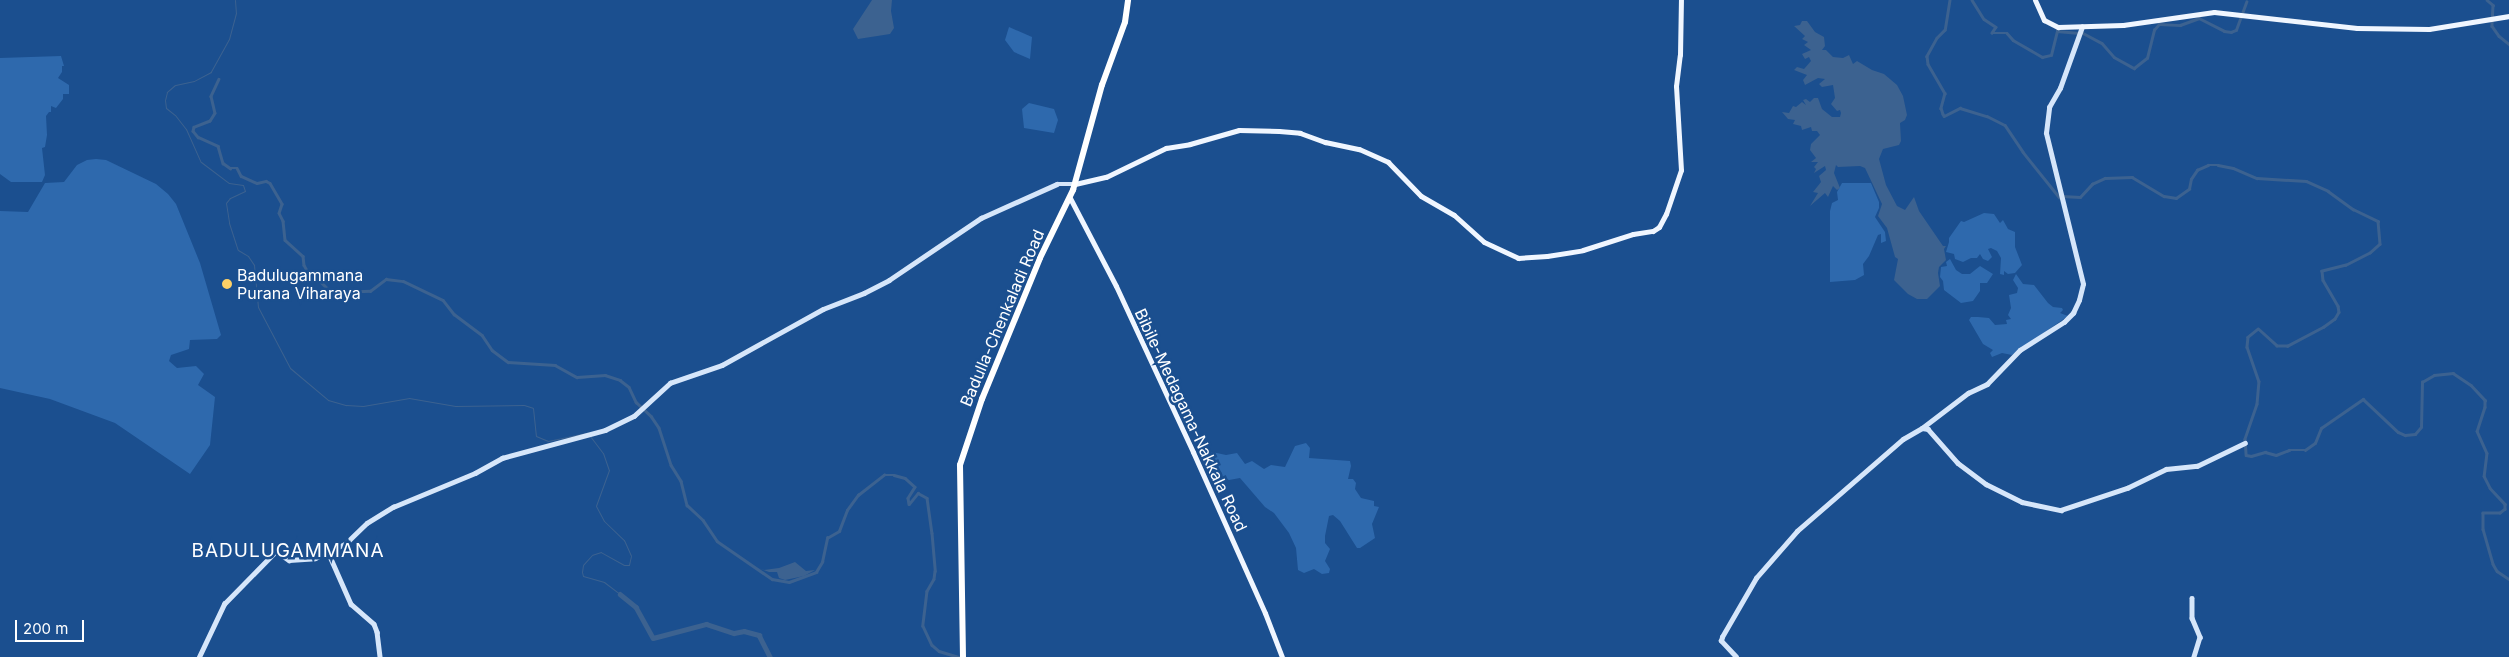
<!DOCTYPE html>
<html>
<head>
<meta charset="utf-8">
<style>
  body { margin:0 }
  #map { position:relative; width:2509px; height:657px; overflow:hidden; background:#1b4f8f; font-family:Inter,sans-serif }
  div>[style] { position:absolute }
  .green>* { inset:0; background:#2e69ad }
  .water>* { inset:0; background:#3c6290 }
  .stream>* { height:1px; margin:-0.5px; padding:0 0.5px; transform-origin:0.5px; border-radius:0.5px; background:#3c6290 }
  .canal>* { height:2.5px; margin:-1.25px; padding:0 1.25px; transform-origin:1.25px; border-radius:1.25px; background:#3c6290 }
  .river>* { height:4.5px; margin:-2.25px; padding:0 2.25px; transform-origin:2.25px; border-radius:2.25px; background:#3c6290 }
  .secondary>* { height:4.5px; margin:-2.25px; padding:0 2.25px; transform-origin:2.25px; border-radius:2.25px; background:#d6e6fa }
  .primary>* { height:5px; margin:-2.5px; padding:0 2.5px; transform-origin:2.5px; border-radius:2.5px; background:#f0f6ff }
  .highway>* { height:6px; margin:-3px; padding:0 3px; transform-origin:3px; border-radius:3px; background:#fff }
  .dots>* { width:14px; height:14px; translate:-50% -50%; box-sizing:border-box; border:2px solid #1b4f8f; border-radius:50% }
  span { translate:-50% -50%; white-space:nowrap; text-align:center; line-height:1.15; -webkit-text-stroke:5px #1b4f8f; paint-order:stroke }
  .poi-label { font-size:16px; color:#fff }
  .left { translate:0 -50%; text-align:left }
  .street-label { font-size:16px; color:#fff }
  .quarter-label { font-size:19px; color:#fff; letter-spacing:1px }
  .scale { position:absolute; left:15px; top:620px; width:69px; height:22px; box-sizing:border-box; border:2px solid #fff; border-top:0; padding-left:6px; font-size:15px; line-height:18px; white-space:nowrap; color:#fff; -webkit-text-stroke:4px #1b4f8f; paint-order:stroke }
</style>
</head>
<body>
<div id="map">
  <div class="green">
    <i style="clip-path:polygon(1009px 27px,1032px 37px,1030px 59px,1014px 52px,1005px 40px)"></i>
    <i style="clip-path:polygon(61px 56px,64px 66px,62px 66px,62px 72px,58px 78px,69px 85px,69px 94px,63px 94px,63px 99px,56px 108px,51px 106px,51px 112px,49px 112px,46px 116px,47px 135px,45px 147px,42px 148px,45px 175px,42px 182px,11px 182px,0 174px,0 58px)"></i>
    <i style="clip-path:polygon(1029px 103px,1054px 109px,1058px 120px,1054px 133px,1024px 128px,1022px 109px)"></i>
    <i style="clip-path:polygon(96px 159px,106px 160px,156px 184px,168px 194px,176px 204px,200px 263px,221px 335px,217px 339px,190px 340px,189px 349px,171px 355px,169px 361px,177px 368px,196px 366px,204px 374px,198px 385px,215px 397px,210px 445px,190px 474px,115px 423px,50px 399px,0 388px,0 211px,28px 212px,45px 183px,64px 182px,77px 165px,87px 160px)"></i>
    <i style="clip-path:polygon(1842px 183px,1871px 183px,1879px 202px,1879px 208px,1875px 217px,1885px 232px,1886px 241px,1881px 243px,1881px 234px,1878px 235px,1869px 256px,1863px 264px,1864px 275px,1855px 280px,1830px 282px,1830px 211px,1832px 203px,1838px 200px,1837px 192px)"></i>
    <i style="clip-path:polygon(1984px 213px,1994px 214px,2000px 223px,2003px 220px,2008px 229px,2015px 232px,2015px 247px,2022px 265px,2015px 273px,2008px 274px,2004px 271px,2004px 275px,2000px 274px,2001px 258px,1997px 251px,1991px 248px,1988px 249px,1992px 257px,1988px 261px,1983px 259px,1980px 254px,1977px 258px,1971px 258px,1963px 262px,1955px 259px,1954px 254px,1946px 252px,1949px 242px,1949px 238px,1961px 221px,1964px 222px)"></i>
    <i style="clip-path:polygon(1950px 259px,1956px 270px,1962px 274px,1970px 274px,1980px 266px,1993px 274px,1987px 283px,1980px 283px,1980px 291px,1973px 301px,1961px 303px,1944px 290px,1943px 281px,1940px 277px,1941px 267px,1947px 266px,1946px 262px)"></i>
    <i style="clip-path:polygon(2016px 274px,2023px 284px,2034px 285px,2048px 303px,2053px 307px,2062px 308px,2063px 310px,2060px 313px,2068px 316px,2012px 355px,2002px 353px,1992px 357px,1990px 353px,1993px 350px,1983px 344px,1969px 320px,1971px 317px,1978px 317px,1989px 318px,1995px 325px,2007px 324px,2006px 320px,2011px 319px,2008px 315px,2011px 308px,2009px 295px,2017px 293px,2018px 288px,2013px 280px)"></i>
    <i style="clip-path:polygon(1306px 443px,1310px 448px,1309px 458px,1350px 461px,1351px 466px,1348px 479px,1353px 479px,1356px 483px,1355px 489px,1361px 498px,1374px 501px,1374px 506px,1379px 507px,1372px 524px,1375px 538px,1360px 548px,1357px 548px,1340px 521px,1333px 515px,1329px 516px,1325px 536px,1325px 543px,1330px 549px,1325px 561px,1330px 569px,1329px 573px,1322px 574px,1314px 569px,1304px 573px,1298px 570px,1296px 548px,1289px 533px,1274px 513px,1265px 507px,1240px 478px,1229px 480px,1221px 476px,1216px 471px,1213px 463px,1209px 462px,1207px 458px,1200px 458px,1212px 452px,1226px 455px,1237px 453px,1245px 464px,1252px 461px,1264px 469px,1271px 465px,1285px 467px,1295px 446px)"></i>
  </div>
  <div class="water">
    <i style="clip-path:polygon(872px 0,892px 0,891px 11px,894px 28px,890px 34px,858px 39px,853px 29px)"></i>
    <i style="clip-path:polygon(1802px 21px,1807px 21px,1815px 32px,1824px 37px,1825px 46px,1822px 50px,1826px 50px,1833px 57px,1843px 58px,1849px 55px,1853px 64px,1857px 61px,1872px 70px,1884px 74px,1897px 85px,1903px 96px,1907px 115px,1905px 120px,1900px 123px,1901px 141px,1899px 145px,1883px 149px,1879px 159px,1886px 185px,1897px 206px,1905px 210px,1914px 197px,1919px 211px,1943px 246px,1946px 246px,1944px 249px,1946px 260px,1939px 267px,1938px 273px,1940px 286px,1927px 299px,1917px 299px,1908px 294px,1894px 280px,1898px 259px,1895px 257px,1887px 228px,1878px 216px,1882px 204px,1865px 168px,1860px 166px,1838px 167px,1836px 165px,1834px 173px,1840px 188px,1837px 190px,1833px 186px,1828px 197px,1825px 193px,1810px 206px,1818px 193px,1813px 192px,1821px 182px,1819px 176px,1826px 170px,1825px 166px,1814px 173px,1816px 169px,1814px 167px,1818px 162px,1811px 162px,1816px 158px,1810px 150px,1811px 144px,1820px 135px,1817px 131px,1812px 131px,1811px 127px,1802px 130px,1801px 126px,1793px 124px,1795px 120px,1788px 119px,1782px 112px,1789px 113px,1793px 106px,1796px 107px,1802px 102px,1806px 105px,1803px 100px,1806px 99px,1810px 102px,1814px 98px,1818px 98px,1822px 109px,1832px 117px,1840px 117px,1841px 113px,1840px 110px,1837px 111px,1831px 104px,1835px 98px,1833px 85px,1822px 87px,1819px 84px,1825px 79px,1818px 78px,1805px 85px,1803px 80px,1807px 75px,1794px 70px,1797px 67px,1804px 69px,1811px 61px,1809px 57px,1805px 59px,1802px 54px,1811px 50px,1804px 45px,1808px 42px,1802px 39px,1805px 36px,1794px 26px,1800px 25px)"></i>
    <i style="clip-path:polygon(795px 562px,806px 571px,815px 570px,804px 576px,785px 580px,779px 578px,777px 572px,769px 572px,758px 568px,764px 570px,779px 568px)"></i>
  </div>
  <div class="stream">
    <i style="left:235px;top:0;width:13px;rotate:86deg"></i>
    <i style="left:236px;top:13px;width:27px;rotate:105deg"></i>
    <i style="left:229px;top:39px;width:38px;rotate:119deg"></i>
    <i style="left:211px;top:72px;width:19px;rotate:152deg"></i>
    <i style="left:194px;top:81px;width:19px;rotate:168deg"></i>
    <i style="left:175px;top:85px;width:11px;rotate:139deg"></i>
    <i style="left:167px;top:92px;width:8px;rotate:104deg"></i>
    <i style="left:165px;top:100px;width:8px;rotate:83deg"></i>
    <i style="left:166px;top:108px;width:11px;rotate:38deg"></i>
    <i style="left:175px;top:115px;width:18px;rotate:52deg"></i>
    <i style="left:186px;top:129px;width:36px;rotate:66deg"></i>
    <i style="left:201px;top:162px;width:35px;rotate:37deg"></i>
    <i style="left:229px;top:183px;width:14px;rotate:8deg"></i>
    <i style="left:243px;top:185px;width:6px;rotate:72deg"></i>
    <i style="left:245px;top:191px;width:17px;rotate:155deg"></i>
    <i style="left:230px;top:198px;width:6px;rotate:129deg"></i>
    <i style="left:226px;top:203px;width:20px;rotate:81deg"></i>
    <i style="left:229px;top:223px;width:28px;rotate:72deg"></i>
    <i style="left:238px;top:250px;width:12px;rotate:31deg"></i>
    <i style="left:248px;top:256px;width:11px;rotate:56deg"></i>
    <i style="left:254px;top:265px;width:42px;rotate:84.6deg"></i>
    <i style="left:258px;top:307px;width:69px;rotate:62.3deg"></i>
    <i style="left:290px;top:368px;width:50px;rotate:40.1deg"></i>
    <i style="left:328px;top:400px;width:19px;rotate:16deg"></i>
    <i style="left:346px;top:405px;width:17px;rotate:3deg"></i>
    <i style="left:363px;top:406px;width:47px;rotate:-9.9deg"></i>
    <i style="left:409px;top:398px;width:47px;rotate:9.9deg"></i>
    <i style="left:455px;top:406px;width:69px;rotate:-0.8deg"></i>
    <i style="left:524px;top:405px;width:9px;rotate:18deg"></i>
    <i style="left:533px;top:408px;width:28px;rotate:84deg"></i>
    <i style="left:536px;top:436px;width:13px;rotate:23deg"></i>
    <i style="left:548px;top:441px;width:40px;rotate:-12deg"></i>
    <i style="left:590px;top:436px;width:21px;rotate:53deg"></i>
    <i style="left:603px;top:453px;width:18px;rotate:71deg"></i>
    <i style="left:609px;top:470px;width:38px;rotate:110deg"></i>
    <i style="left:596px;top:506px;width:17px;rotate:62deg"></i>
    <i style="left:604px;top:521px;width:28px;rotate:44deg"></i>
    <i style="left:624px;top:540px;width:17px;rotate:66deg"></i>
    <i style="left:631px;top:556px;width:9px;rotate:103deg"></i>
    <i style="left:629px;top:565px;width:5px;rotate:180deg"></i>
    <i style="left:624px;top:565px;width:26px;rotate:-151deg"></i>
    <i style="left:601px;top:552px;width:9px;rotate:162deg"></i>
    <i style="left:592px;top:555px;width:13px;rotate:132deg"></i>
    <i style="left:583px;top:565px;width:7px;rotate:98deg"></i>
    <i style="left:582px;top:572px;width:4px;rotate:76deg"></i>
    <i style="left:583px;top:576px;width:22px;rotate:16deg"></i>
    <i style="left:604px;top:582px;width:20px;rotate:37deg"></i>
  </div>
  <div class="canal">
    <i style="left:1950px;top:0;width:30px;rotate:99deg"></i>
    <i style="left:1945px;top:30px;width:11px;rotate:135deg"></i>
    <i style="left:1937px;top:38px;width:21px;rotate:119deg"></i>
    <i style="left:1927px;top:56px;width:8px;rotate:83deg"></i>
    <i style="left:1928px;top:64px;width:34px;rotate:60deg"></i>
    <i style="left:1945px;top:93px;width:16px;rotate:105deg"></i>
    <i style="left:1941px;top:108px;width:6px;rotate:72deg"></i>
    <i style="left:1943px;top:114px;width:2px;rotate:63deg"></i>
    <i style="left:1944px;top:116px;width:18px;rotate:-27deg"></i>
    <i style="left:1960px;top:108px;width:28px;rotate:17deg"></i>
    <i style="left:1987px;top:116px;width:20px;rotate:27deg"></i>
    <i style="left:2005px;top:125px;width:32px;rotate:56deg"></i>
    <i style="left:2023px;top:152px;width:58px;rotate:51.3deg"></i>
    <i style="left:1972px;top:0;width:22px;rotate:58deg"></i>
    <i style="left:1984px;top:19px;width:14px;rotate:34deg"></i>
    <i style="left:1996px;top:27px;width:7px;rotate:124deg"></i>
    <i style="left:1992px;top:33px;width:15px"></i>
    <i style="left:2007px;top:33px;width:9px;rotate:49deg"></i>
    <i style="left:2013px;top:40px;width:34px;rotate:30deg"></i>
    <i style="left:2042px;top:57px;width:9px;rotate:-13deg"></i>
    <i style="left:2051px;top:55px;width:25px;rotate:-76deg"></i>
    <i style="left:2057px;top:31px;width:22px;rotate:5deg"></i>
    <i style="left:2487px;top:0;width:8px;rotate:40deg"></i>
    <i style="left:2493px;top:5px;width:21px;rotate:93deg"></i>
    <i style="left:2492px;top:26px;width:12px;rotate:55deg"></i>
    <i style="left:2499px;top:36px;width:13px;rotate:39deg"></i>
    <i style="left:2083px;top:33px;width:21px;rotate:28deg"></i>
    <i style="left:2102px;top:43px;width:18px;rotate:49deg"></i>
    <i style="left:2114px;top:57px;width:23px;rotate:29deg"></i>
    <i style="left:2134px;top:68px;width:16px;rotate:-38deg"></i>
    <i style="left:2147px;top:58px;width:29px;rotate:-76deg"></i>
    <i style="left:2154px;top:30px;width:8px;rotate:-50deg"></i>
    <i style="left:2159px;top:24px;width:21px;rotate:3deg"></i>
    <i style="left:2180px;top:25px;width:20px;rotate:-20deg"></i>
    <i style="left:2199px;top:18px;width:28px;rotate:27deg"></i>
    <i style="left:2224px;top:31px;width:7px;rotate:8deg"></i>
    <i style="left:2231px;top:32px;width:5px;rotate:-22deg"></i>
    <i style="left:2236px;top:30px;width:30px;rotate:-70deg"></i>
    <i style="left:219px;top:79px;width:19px;rotate:115deg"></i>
    <i style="left:211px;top:96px;width:17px;rotate:77deg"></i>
    <i style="left:215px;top:113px;width:9px;rotate:122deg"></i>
    <i style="left:210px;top:121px;width:17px;rotate:159deg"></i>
    <i style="left:194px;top:127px;width:4px;rotate:104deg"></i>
    <i style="left:193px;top:131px;width:8px;rotate:50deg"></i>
    <i style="left:198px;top:137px;width:22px;rotate:24deg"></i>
    <i style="left:218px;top:146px;width:18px;rotate:74deg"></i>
    <i style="left:223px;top:163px;width:9px;rotate:36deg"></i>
    <i style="left:230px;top:168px;width:7px"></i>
    <i style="left:237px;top:168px;width:9px;rotate:63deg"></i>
    <i style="left:241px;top:176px;width:17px;rotate:24deg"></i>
    <i style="left:257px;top:183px;width:9px;rotate:-13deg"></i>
    <i style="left:266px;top:181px;width:4px;rotate:27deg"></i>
    <i style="left:270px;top:183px;width:24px;rotate:60deg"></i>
    <i style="left:282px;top:204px;width:9px;rotate:108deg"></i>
    <i style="left:279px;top:213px;width:9px;rotate:63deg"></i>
    <i style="left:283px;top:221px;width:19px;rotate:84deg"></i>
    <i style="left:285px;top:240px;width:24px;rotate:42deg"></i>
    <i style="left:303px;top:256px;width:9px;rotate:84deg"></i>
    <i style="left:304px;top:265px;width:13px;rotate:61deg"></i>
    <i style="left:310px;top:276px;width:6px;rotate:9deg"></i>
    <i style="left:316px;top:277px;width:20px;rotate:45deg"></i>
    <i style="left:330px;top:291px;width:6px;rotate:9deg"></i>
    <i style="left:336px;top:292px;width:34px;rotate:-2deg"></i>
    <i style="left:370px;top:291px;width:20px;rotate:-37deg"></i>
    <i style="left:386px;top:279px;width:17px;rotate:7deg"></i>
    <i style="left:403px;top:281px;width:44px;rotate:25.4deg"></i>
    <i style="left:443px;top:300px;width:18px;rotate:52deg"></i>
    <i style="left:454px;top:314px;width:35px;rotate:37deg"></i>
    <i style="left:482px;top:335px;width:18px;rotate:56deg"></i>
    <i style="left:492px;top:350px;width:20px;rotate:37deg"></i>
    <i style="left:508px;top:362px;width:47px;rotate:3.7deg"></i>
    <i style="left:555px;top:365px;width:25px;rotate:29deg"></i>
    <i style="left:577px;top:377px;width:28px;rotate:-4deg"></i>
    <i style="left:605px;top:375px;width:16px;rotate:18deg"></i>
    <i style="left:620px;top:380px;width:11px;rotate:38deg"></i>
    <i style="left:629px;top:387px;width:17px;rotate:65deg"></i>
    <i style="left:636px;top:402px;width:21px;rotate:43deg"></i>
    <i style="left:651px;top:416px;width:14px;rotate:56deg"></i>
    <i style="left:659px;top:428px;width:39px;rotate:72deg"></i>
    <i style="left:671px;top:465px;width:19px;rotate:58deg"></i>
    <i style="left:681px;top:481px;width:25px;rotate:76deg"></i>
    <i style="left:687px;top:505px;width:22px;rotate:43deg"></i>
    <i style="left:703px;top:520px;width:25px;rotate:56deg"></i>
    <i style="left:717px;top:541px;width:67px;rotate:34.6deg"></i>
    <i style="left:772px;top:579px;width:17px;rotate:10deg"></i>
    <i style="left:789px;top:582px;width:29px;rotate:-20deg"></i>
    <i style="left:816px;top:572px;width:12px;rotate:-59deg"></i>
    <i style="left:822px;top:562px;width:25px;rotate:-78deg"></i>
    <i style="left:827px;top:538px;width:14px;rotate:-30deg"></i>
    <i style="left:839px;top:531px;width:22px;rotate:-69deg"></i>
    <i style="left:847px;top:510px;width:19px;rotate:-54deg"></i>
    <i style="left:858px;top:495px;width:33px;rotate:-38deg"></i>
    <i style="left:884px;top:475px;width:10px"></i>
    <i style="left:894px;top:475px;width:11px;rotate:15deg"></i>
    <i style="left:905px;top:478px;width:13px;rotate:42deg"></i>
    <i style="left:915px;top:487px;width:13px;rotate:122deg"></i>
    <i style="left:908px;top:498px;width:6px;rotate:81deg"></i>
    <i style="left:909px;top:504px;width:14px;rotate:-51deg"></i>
    <i style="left:918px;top:493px;width:10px;rotate:29deg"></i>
    <i style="left:927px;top:498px;width:35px;rotate:82deg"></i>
    <i style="left:932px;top:533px;width:38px;rotate:85deg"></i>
    <i style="left:935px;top:571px;width:8px;rotate:97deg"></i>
    <i style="left:934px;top:579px;width:14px;rotate:120deg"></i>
    <i style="left:927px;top:591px;width:35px;rotate:97deg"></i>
    <i style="left:923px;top:626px;width:21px;rotate:65deg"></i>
    <i style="left:932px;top:645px;width:9px;rotate:41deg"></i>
    <i style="left:939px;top:651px;width:21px;rotate:17deg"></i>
    <i style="left:2062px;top:196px;width:18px;rotate:3deg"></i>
    <i style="left:2080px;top:197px;width:18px;rotate:-47deg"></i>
    <i style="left:2092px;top:184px;width:14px;rotate:-25deg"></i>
    <i style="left:2105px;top:178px;width:27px;rotate:-2deg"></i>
    <i style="left:2132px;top:177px;width:37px;rotate:31deg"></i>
    <i style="left:2164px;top:196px;width:12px;rotate:9deg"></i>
    <i style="left:2176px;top:198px;width:16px;rotate:-35deg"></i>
    <i style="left:2189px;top:189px;width:10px;rotate:-79deg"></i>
    <i style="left:2191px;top:179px;width:11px;rotate:-56deg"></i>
    <i style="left:2197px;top:170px;width:12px;rotate:-24deg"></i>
    <i style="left:2208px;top:165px;width:10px"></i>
    <i style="left:2218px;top:165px;width:15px;rotate:11deg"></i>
    <i style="left:2233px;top:168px;width:26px;rotate:23deg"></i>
    <i style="left:2257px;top:178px;width:49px;rotate:3.5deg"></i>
    <i style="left:2306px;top:181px;width:24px;rotate:24deg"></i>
    <i style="left:2328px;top:191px;width:31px;rotate:36deg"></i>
    <i style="left:2353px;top:209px;width:28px;rotate:26deg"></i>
    <i style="left:2378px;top:221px;width:23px;rotate:85deg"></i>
    <i style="left:2380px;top:244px;width:13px;rotate:138deg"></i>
    <i style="left:2370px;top:253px;width:27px;rotate:153deg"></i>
    <i style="left:2346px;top:265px;width:25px;rotate:166deg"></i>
    <i style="left:2322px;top:271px;width:9px;rotate:84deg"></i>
    <i style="left:2323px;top:280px;width:30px;rotate:60deg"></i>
    <i style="left:2338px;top:306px;width:6px;rotate:81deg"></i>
    <i style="left:2339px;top:312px;width:8px;rotate:120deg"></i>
    <i style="left:2335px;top:319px;width:14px;rotate:144deg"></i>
    <i style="left:2324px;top:327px;width:41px;rotate:152.2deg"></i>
    <i style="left:2288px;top:346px;width:11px;rotate:180deg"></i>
    <i style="left:2277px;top:346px;width:25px;rotate:-138deg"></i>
    <i style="left:2258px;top:329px;width:13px;rotate:141deg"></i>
    <i style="left:2248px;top:337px;width:10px;rotate:96deg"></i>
    <i style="left:2247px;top:347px;width:36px;rotate:71deg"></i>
    <i style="left:2259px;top:381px;width:23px;rotate:95deg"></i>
    <i style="left:2257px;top:404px;width:37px;rotate:109deg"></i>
    <i style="left:2245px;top:439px;width:16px;rotate:86deg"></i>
    <i style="left:2246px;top:455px;width:5px;rotate:11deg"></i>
    <i style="left:2251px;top:456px;width:15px;rotate:-16deg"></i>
    <i style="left:2265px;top:452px;width:11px;rotate:15deg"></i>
    <i style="left:2276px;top:455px;width:14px;rotate:-21deg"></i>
    <i style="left:2289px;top:450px;width:16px"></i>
    <i style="left:2305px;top:450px;width:12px;rotate:-35deg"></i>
    <i style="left:2315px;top:443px;width:16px;rotate:-68deg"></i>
    <i style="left:2321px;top:428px;width:51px;rotate:-34.6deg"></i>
    <i style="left:2363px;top:399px;width:48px;rotate:43.3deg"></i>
    <i style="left:2398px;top:432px;width:8px;rotate:23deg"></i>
    <i style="left:2405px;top:435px;width:10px;rotate:-6deg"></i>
    <i style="left:2415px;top:434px;width:9px;rotate:-49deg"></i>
    <i style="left:2421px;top:427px;width:45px;rotate:-88.7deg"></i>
    <i style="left:2422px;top:382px;width:14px;rotate:-30deg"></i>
    <i style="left:2434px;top:375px;width:19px;rotate:-6deg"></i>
    <i style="left:2453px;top:373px;width:22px;rotate:34deg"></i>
    <i style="left:2471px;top:385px;width:21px;rotate:47deg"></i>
    <i style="left:2485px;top:400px;width:7px;rotate:90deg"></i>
    <i style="left:2485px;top:407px;width:25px;rotate:108deg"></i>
    <i style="left:2477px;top:431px;width:24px;rotate:66deg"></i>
    <i style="left:2487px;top:453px;width:23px;rotate:97deg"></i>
    <i style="left:2484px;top:476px;width:13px;rotate:63deg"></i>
    <i style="left:2490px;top:488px;width:22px;rotate:47deg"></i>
    <i style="left:2505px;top:504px;width:5px;rotate:90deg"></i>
    <i style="left:2505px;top:509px;width:6px;rotate:141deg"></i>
    <i style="left:2500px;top:513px;width:17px;rotate:180deg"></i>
    <i style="left:2483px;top:513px;width:16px;rotate:90deg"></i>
    <i style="left:2483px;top:529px;width:36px;rotate:74deg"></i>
    <i style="left:2493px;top:564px;width:8px;rotate:60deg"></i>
    <i style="left:2497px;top:571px;width:14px;rotate:34deg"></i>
  </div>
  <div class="river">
    <i style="left:620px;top:594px;width:21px;rotate:39deg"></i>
    <i style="left:636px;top:607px;width:35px;rotate:61deg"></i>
    <i style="left:653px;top:638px;width:55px;rotate:-14.8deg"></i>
    <i style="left:706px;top:624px;width:29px;rotate:18deg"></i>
    <i style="left:734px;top:633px;width:10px;rotate:-11deg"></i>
    <i style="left:744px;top:631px;width:16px;rotate:15deg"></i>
    <i style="left:759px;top:635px;width:25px;rotate:63deg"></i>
  </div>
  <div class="secondary">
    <i style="left:1922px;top:428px;width:6px;rotate:9deg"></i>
    <i style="left:1928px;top:429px;width:45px;rotate:48.6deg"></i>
    <i style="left:1958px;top:463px;width:35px;rotate:37deg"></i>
    <i style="left:1986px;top:484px;width:40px;rotate:26.6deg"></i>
    <i style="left:2022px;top:502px;width:40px;rotate:12deg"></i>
    <i style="left:2061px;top:510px;width:70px;rotate:-18.4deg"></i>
    <i style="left:2127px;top:488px;width:43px;rotate:-26deg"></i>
    <i style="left:2166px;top:469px;width:31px;rotate:-6deg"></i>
    <i style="left:2197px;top:466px;width:53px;rotate:-25.6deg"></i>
    <i style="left:328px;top:552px;width:57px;rotate:66.1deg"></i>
    <i style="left:351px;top:604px;width:30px;rotate:41deg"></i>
    <i style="left:374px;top:624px;width:9px;rotate:69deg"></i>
    <i style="left:377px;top:632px;width:25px;rotate:83deg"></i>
    <i style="left:2192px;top:598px;width:20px;rotate:90deg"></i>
    <i style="left:2192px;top:618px;width:21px;rotate:67deg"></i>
    <i style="left:2200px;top:637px;width:21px;rotate:107deg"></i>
    <i style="left:199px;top:657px;width:59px;rotate:-64.7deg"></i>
    <i style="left:224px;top:604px;width:74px;rotate:-45.5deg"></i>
    <i style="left:276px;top:551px;width:16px;rotate:35deg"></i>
    <i style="left:289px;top:560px;width:26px;rotate:-4deg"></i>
    <i style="left:315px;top:558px;width:33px;rotate:-25deg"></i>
    <i style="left:345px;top:544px;width:30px;rotate:-44deg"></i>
    <i style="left:367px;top:523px;width:31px;rotate:-32deg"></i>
    <i style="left:393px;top:507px;width:89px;rotate:-22.5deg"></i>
    <i style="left:475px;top:473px;width:31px;rotate:-29deg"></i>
    <i style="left:502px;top:458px;width:107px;rotate:-15.2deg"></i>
    <i style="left:605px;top:430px;width:32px;rotate:-26deg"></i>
    <i style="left:634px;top:416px;width:49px;rotate:-42.5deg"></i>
    <i style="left:670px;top:383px;width:55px;rotate:-19.1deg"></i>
    <i style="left:722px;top:365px;width:115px;rotate:-29deg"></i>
    <i style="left:823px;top:309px;width:44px;rotate:-21.3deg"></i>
    <i style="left:864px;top:293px;width:28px;rotate:-27deg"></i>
    <i style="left:889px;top:280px;width:111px;rotate:-34deg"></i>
    <i style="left:981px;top:218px;width:83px;rotate:-24.1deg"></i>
    <i style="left:1057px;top:184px;width:18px"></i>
    <i style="left:1736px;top:657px;width:22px;rotate:-133deg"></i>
    <i style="left:1721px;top:641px;width:4px;rotate:-76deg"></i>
    <i style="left:1722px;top:637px;width:68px;rotate:-60deg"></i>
    <i style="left:1756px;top:578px;width:62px;rotate:-48.9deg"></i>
    <i style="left:1797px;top:531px;width:140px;rotate:-41deg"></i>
    <i style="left:1903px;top:439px;width:22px;rotate:-30deg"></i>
    <i style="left:1922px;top:428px;width:58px;rotate:-37.3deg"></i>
    <i style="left:1968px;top:393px;width:21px;rotate:-25deg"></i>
    <i style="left:1987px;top:384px;width:47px;rotate:-45.9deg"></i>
    <i style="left:2020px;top:350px;width:52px;rotate:-32.5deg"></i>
    <i style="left:2064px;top:322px;width:13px;rotate:-45deg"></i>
    <i style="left:2073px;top:313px;width:14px;rotate:-65deg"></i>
    <i style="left:2079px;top:300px;width:16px;rotate:-76deg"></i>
    <i style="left:2083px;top:284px;width:155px;rotate:-103.8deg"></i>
    <i style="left:2046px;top:133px;width:26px;rotate:-83deg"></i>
    <i style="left:2049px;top:107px;width:22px;rotate:-60deg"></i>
    <i style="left:2060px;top:88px;width:65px;rotate:-70.2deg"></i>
  </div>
  <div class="primary">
    <i style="left:2035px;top:0;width:22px;rotate:66deg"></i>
    <i style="left:2044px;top:20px;width:16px;rotate:27deg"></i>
    <i style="left:2058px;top:27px;width:65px;rotate:-1.8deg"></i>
    <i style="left:2123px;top:25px;width:92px;rotate:-8.1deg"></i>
    <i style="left:2214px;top:12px;width:144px;rotate:6.4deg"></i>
    <i style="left:2357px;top:28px;width:72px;rotate:0.8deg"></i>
    <i style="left:2429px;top:29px;width:81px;rotate:-9.2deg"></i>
    <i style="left:1075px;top:184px;width:32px;rotate:-13deg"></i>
    <i style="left:1106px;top:177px;width:67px;rotate:-25.8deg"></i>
    <i style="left:1166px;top:148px;width:24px;rotate:-9deg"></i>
    <i style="left:1190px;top:144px;width:51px;rotate:-15.9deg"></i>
    <i style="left:1239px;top:130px;width:40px;rotate:1.4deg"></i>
    <i style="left:1279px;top:131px;width:21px;rotate:5deg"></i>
    <i style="left:1300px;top:133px;width:27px;rotate:20deg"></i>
    <i style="left:1325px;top:142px;width:35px;rotate:12deg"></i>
    <i style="left:1359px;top:149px;width:32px;rotate:24deg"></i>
    <i style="left:1388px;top:162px;width:47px;rotate:45.9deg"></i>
    <i style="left:1421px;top:196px;width:38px;rotate:30deg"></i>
    <i style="left:1454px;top:215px;width:40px;rotate:42deg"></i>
    <i style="left:1484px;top:242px;width:38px;rotate:25deg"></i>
    <i style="left:1518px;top:258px;width:29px;rotate:-4deg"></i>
    <i style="left:1547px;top:256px;width:36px;rotate:-9deg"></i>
    <i style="left:1583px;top:250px;width:52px;rotate:-17.7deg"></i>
    <i style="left:1633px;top:234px;width:20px;rotate:-9deg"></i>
    <i style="left:1653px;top:231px;width:7px;rotate:-34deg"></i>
    <i style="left:1659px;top:227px;width:15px;rotate:-62deg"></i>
    <i style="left:1666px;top:214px;width:46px;rotate:-71.2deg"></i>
    <i style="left:1681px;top:170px;width:84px;rotate:-93.4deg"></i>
    <i style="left:1676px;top:86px;width:31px;rotate:-83deg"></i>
    <i style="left:1680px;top:55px;width:55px;rotate:-89deg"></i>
    <i style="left:1070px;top:198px;width:99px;rotate:62.4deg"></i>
    <i style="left:1116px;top:286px;width:183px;rotate:65.1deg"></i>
    <i style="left:1193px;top:452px;width:176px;rotate:65.9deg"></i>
    <i style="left:1265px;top:613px;width:47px;rotate:68.9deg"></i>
  </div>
  <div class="highway">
    <i style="left:963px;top:657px;width:192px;rotate:-90.9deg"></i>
    <i style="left:960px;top:465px;width:70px;rotate:-71.6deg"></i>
    <i style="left:982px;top:399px;width:152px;rotate:-67.6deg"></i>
    <i style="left:1040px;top:258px;width:76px;rotate:-64.1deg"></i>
    <i style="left:1073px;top:190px;width:109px;rotate:-74.6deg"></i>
    <i style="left:1102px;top:85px;width:67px;rotate:-69.9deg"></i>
    <i style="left:1125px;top:22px;width:22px;rotate:-82deg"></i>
  </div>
  <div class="dots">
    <i style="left:227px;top:284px;background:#ffd166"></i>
  </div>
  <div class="poi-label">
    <span class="left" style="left:237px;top:284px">Badulugammana<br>Purana Viharaya</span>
  </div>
  <div class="street-label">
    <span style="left:1002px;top:318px;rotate:-67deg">Badulla-Chenkaladi Road</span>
    <span style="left:1191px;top:420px;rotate:65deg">Bibile-Medagama-Nakkala Road</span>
  </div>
  <div class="quarter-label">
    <span style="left:288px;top:551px">BADULUGAMMANA</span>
  </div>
  <div class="scale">200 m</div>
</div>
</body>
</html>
